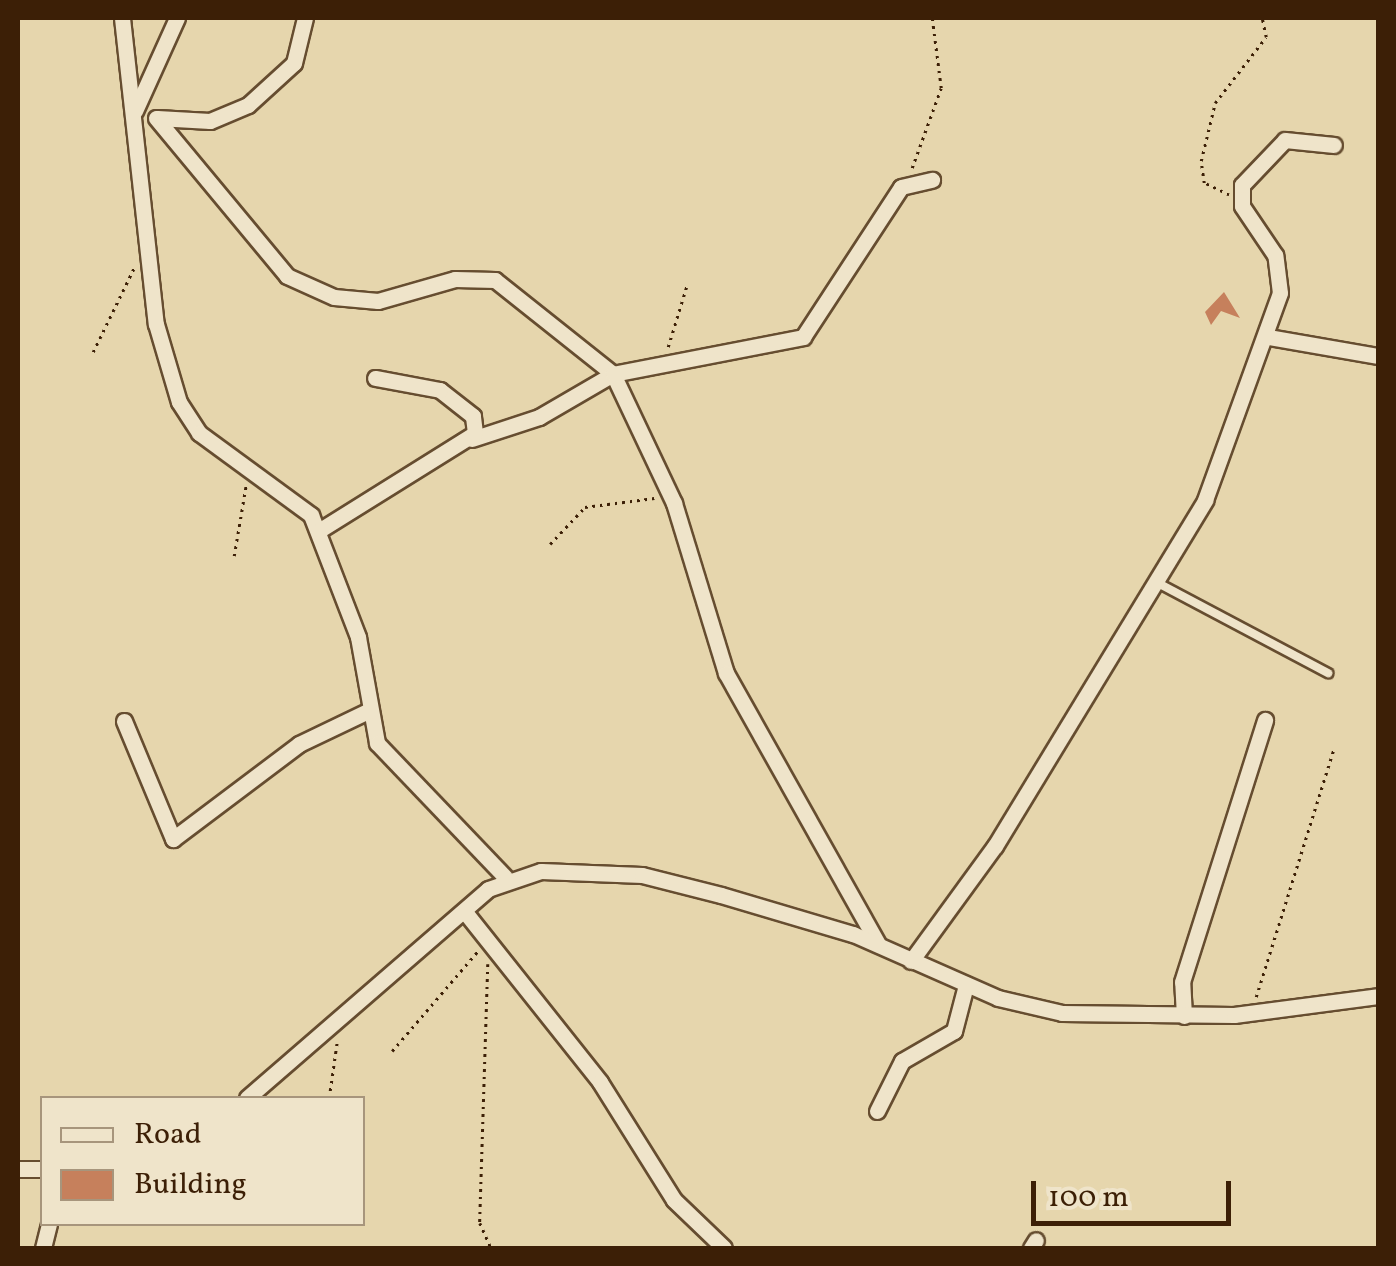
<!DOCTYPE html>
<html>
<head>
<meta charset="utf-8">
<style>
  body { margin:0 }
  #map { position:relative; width:1396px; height:1266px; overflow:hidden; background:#e6d6ad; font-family:Vollkorn,serif }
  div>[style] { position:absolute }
  .building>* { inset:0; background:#c6805c }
  .path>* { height:2.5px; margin-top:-1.25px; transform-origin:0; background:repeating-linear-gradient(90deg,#3c1f06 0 2.5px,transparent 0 7.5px) }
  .roads { filter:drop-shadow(2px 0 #664d30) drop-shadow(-2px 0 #664d30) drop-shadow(0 2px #664d30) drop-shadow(0 -2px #664d30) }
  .service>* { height:8px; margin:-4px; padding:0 4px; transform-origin:4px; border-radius:4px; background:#efe4ca }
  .minor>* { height:15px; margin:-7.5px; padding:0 7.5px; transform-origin:7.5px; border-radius:7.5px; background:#efe4ca }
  span { translate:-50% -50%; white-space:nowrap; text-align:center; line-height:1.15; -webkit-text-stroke:9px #efe4ca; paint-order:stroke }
  .frame { position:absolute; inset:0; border:20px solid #3c1f06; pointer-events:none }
  .legend { position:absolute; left:40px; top:1096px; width:325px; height:130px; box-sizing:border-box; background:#efe4ca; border:2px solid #a7957c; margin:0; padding:12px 18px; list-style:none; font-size:30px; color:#3c1f06 }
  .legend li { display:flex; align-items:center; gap:20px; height:50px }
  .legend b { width:50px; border:2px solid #a7957c }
  .scale { position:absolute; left:1031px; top:1181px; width:200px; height:45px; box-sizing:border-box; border:5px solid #3c1f06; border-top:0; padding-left:12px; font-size:30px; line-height:35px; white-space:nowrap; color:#3c1f06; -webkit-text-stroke:8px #efe4ca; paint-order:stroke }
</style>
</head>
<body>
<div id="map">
  <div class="building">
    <i style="clip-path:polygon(1224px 292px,1240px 318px,1221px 311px,1211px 325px,1205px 312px)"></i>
  </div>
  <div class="path">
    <i style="left:912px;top:168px;width:85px;rotate:-70.1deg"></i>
    <i style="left:941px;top:88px;width:71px;rotate:-97.3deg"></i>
    <i style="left:1229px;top:195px;width:28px;rotate:-154deg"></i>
    <i style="left:1204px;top:183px;width:22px;rotate:-98deg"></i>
    <i style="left:1201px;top:161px;width:60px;rotate:-76.4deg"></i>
    <i style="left:1215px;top:103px;width:83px;rotate:-52.3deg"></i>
    <i style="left:1266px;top:37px;width:19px;rotate:-102deg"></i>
    <i style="left:668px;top:347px;width:65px;rotate:-73deg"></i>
    <i style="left:93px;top:352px;width:93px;rotate:-64deg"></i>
    <i style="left:550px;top:544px;width:51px;rotate:-46.6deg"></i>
    <i style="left:585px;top:507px;width:70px;rotate:-7.4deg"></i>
    <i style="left:234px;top:556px;width:72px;rotate:-80.4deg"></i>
    <i style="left:488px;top:964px;width:259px;rotate:91.8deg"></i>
    <i style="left:480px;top:1223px;width:27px;rotate:66deg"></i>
    <i style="left:1256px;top:997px;width:258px;rotate:-72.6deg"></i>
    <i style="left:392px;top:1051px;width:133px;rotate:-49.3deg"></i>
    <i style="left:329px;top:1098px;width:57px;rotate:-81.9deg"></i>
  </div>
  <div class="roads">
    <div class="service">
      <i style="left:1156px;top:582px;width:195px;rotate:27.9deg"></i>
    </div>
    <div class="minor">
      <i style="left:122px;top:18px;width:308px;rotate:83.7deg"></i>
      <i style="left:156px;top:324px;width:81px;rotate:73.6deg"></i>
      <i style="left:179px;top:402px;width:37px;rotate:57deg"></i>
      <i style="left:199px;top:433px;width:139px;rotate:36.2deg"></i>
      <i style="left:311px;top:515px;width:131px;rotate:68.9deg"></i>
      <i style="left:358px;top:637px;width:108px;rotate:79.8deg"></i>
      <i style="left:377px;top:743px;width:185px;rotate:46.3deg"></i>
      <i style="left:135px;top:111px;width:102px;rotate:-65.7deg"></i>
      <i style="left:156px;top:118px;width:205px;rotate:50.3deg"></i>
      <i style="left:287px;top:276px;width:51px;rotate:24.1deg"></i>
      <i style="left:334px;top:297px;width:44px;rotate:5.2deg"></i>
      <i style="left:378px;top:301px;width:80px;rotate:-15.9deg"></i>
      <i style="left:455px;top:279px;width:40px;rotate:1.4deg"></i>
      <i style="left:495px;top:280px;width:151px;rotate:38.5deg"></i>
      <i style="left:613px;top:374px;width:143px;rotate:64.7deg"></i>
      <i style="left:674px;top:503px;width:178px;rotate:73deg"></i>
      <i style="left:726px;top:673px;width:311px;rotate:60.7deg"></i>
      <i style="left:157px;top:118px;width:53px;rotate:3.2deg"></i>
      <i style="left:210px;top:121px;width:41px;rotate:-22.8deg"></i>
      <i style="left:248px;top:105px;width:62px;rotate:-42.4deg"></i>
      <i style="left:294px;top:63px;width:46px;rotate:-76.3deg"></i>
      <i style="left:1268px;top:337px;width:112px;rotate:9.8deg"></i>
      <i style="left:472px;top:439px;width:71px;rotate:-18.2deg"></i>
      <i style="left:539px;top:417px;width:86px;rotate:-30.2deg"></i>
      <i style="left:613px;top:374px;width:194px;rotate:-11deg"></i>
      <i style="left:803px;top:337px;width:179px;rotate:-56.8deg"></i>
      <i style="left:901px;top:187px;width:32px;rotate:-13deg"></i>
      <i style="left:320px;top:530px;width:183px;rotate:-32deg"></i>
      <i style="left:475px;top:433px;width:17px;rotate:-97deg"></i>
      <i style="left:473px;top:416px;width:42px;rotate:-141.8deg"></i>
      <i style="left:440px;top:390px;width:66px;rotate:-169.5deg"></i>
      <i style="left:124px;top:721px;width:128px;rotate:67.4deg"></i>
      <i style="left:173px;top:839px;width:158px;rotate:-37deg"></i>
      <i style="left:299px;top:744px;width:79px;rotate:-25.6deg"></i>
      <i style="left:465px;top:912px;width:217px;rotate:51.5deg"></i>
      <i style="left:600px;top:1082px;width:139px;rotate:57.9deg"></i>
      <i style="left:674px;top:1200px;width:69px;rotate:43.8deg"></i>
      <i style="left:911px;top:961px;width:142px;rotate:-53.9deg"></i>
      <i style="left:995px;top:846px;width:405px;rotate:-58.7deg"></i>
      <i style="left:1205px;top:500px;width:220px;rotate:-70.1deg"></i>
      <i style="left:1280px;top:293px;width:38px;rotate:-97deg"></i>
      <i style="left:1275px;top:255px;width:59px;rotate:-124deg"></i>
      <i style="left:1242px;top:206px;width:21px;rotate:-90deg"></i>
      <i style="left:1242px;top:185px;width:62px;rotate:-46.3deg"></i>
      <i style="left:1285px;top:140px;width:49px;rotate:5.8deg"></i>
      <i style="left:1184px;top:1016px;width:34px;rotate:-93deg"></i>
      <i style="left:1182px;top:982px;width:275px;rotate:-72.4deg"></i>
      <i style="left:247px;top:1098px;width:319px;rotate:-40.9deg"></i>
      <i style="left:488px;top:889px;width:56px;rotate:-18.8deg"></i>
      <i style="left:541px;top:871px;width:101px;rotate:2.3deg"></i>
      <i style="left:642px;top:875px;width:81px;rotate:14.2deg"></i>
      <i style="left:721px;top:895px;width:138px;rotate:16.5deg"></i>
      <i style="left:853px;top:934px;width:158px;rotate:23.8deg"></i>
      <i style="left:998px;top:998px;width:66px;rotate:13.2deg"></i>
      <i style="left:1062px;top:1013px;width:172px;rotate:0.7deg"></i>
      <i style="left:1234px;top:1015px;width:145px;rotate:-7.5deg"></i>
      <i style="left:877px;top:1111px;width:56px;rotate:-63.4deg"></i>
      <i style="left:902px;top:1061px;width:60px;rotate:-30deg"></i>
      <i style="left:954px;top:1031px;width:48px;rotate:-75.4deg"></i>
      <i style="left:18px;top:1169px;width:24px"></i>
      <i style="left:43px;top:1248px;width:25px;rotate:-76deg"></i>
      <i style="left:1031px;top:1248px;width:9px;rotate:-58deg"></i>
    </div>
  </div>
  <div class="frame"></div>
  <ul class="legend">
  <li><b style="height:12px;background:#efe4ca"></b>Road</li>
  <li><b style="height:28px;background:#c6805c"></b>Building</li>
  </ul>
  <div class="scale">100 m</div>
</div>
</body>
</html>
